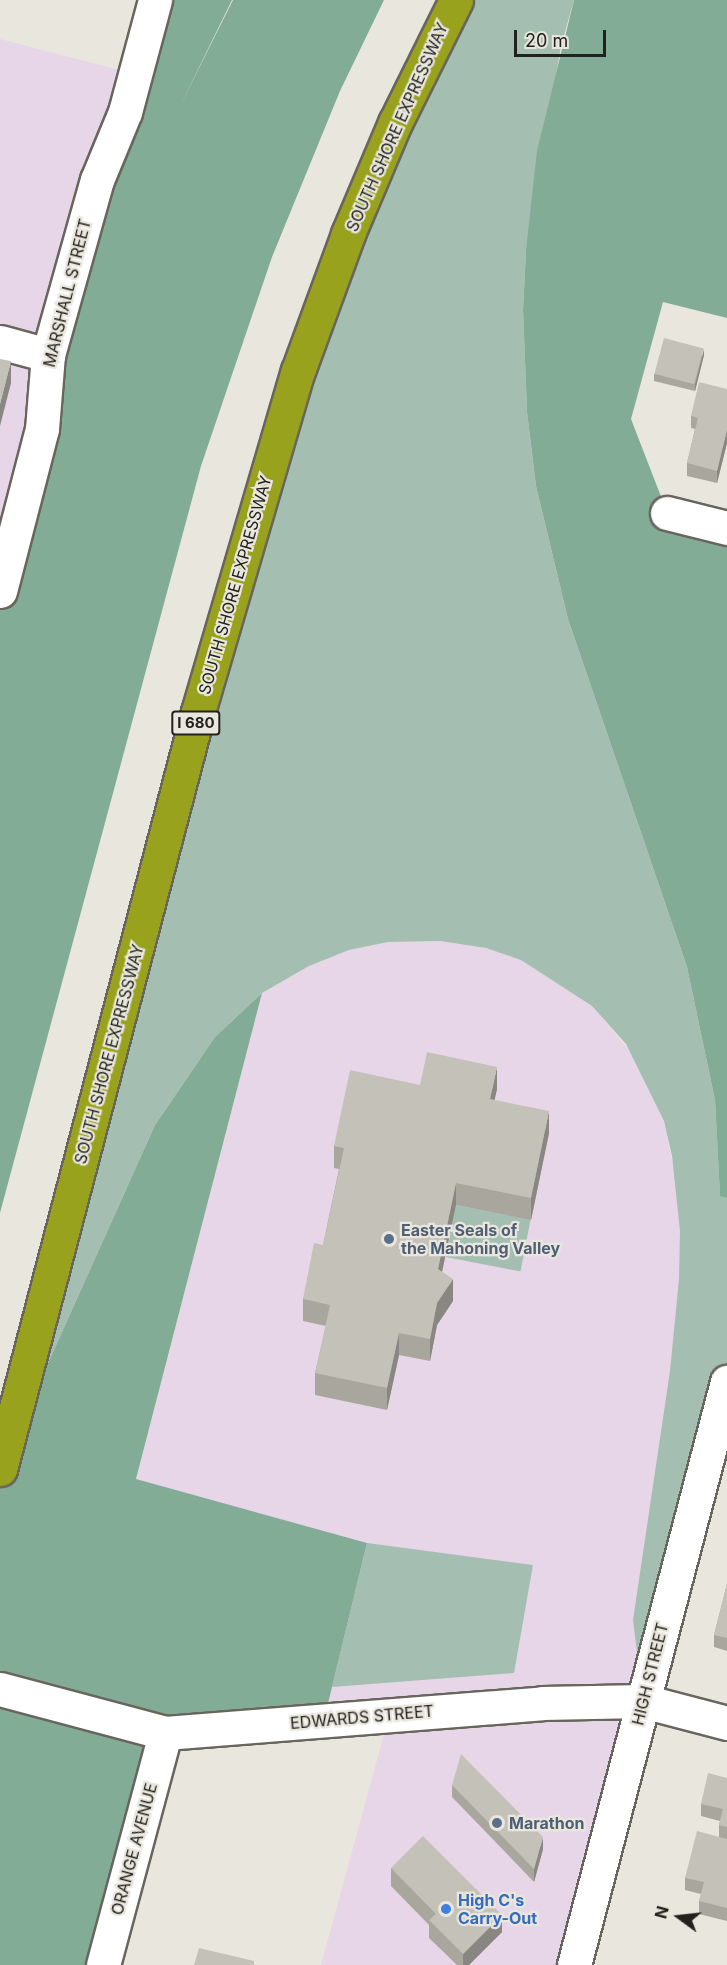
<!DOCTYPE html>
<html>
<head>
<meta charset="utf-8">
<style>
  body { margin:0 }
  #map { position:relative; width:727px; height:1965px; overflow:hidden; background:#e9e6dd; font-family:Inter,sans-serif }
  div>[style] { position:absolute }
  .commercial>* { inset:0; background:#e7d6e8 }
  .green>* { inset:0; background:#a4bfb1; transform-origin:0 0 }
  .forest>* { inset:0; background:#83ac97 }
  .roads { filter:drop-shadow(2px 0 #68655d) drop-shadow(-2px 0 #68655d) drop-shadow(0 2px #68655d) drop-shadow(0 -2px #68655d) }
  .minor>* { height:33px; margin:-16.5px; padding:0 16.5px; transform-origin:16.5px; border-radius:16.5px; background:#fff }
  .highway>* { height:33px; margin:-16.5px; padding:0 16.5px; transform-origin:16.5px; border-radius:16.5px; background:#99a21d }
  .wall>* { inset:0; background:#a9a69e }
  .shaded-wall>* { inset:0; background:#898781 }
  .building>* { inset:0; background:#c4c1b8; transform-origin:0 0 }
  .dots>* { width:16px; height:16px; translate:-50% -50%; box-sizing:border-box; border:3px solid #e9e6dd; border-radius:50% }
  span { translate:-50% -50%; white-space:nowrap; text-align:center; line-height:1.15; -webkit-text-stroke:4.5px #e9e6dd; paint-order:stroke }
  .shield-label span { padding:2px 4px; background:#e9e6dd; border:2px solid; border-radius:4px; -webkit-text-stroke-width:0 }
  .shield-label { font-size:15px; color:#22211d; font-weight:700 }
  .street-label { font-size:16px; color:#22211d }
  .service-label { font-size:16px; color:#4e5e75; font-weight:700 }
  .left { translate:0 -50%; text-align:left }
  .shop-label { font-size:16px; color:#366cbe; font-weight:700 }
  .north { position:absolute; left:649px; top:1887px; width:60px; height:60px; -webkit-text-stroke:4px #e9e6dd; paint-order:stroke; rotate:285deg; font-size:16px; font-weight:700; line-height:24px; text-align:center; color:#22211d }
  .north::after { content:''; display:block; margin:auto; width:21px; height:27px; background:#22211d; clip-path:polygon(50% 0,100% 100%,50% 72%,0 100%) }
  .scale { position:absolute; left:514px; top:30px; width:92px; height:27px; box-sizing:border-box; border:3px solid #22211d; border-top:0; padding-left:8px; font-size:18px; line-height:21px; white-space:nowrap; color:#22211d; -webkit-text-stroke:4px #e9e6dd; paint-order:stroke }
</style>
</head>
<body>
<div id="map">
  <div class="commercial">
    <i style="clip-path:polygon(0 39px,135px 74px,0 591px)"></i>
    <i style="clip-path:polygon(440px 941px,486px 948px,521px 960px,592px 1006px,638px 1061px,664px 1121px,677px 1185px,727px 1198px,727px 1382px,574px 1965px,321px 1965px,389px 1716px,324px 1720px,367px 1543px,136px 1480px,262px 993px,309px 966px,349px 950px,388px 942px)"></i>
  </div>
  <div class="green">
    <i style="clip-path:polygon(456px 0,574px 0,561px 46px,526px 250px,523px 310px,527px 412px,536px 486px,568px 619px,687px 967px,715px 1100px,720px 1195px,727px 1198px,727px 1382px,643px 1701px,633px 1620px,670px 1371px,679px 1279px,680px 1231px,672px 1156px,664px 1121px,626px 1044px,592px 1006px,521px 960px,486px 948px,440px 941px,388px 942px,349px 950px,309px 966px,262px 993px,215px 1037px,155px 1125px,0 1470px,298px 371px)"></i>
    <i style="left:456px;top:1205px;width:76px;height:53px;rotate:11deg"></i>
    <i style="clip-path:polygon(367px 1543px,533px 1565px,514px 1673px,332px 1687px)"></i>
  </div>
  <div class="forest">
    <i style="clip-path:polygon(155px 0,232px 0,180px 106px,233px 0,384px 0,340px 91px,272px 257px,201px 466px,0 1213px,0 591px)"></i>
    <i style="clip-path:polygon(574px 0,727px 0,727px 318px,663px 302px,631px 419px,667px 512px,727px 528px,727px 1198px,720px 1196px,715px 1100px,687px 967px,568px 619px,536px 486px,527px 412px,523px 310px,526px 250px,537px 151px)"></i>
    <i style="clip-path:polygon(262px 993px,136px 1479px,367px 1543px,324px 1720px,165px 1733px,103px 1965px,0 1965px,0 1470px,155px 1125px,215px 1037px)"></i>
  </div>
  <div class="roads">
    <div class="minor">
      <i style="left:0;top:342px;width:50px;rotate:15.2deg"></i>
      <i style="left:667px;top:513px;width:62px;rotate:14deg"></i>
      <i style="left:0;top:591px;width:167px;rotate:-75.5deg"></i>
      <i style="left:42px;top:429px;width:74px;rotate:-85.4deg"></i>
      <i style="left:48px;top:355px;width:182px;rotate:-74.4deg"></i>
      <i style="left:97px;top:180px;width:74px;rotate:-67.6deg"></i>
      <i style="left:125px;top:112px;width:116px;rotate:-75deg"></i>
      <i style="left:0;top:1689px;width:171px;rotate:14.9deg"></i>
      <i style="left:165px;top:1733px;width:378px;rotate:-4.5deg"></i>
      <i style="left:542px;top:1703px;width:101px;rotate:-1.1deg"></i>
      <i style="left:643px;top:1701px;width:87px;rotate:14.7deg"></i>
      <i style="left:103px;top:1965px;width:240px;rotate:-75deg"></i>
      <i style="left:574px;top:1965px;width:603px;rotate:-75.3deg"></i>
    </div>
    <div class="highway">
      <i style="left:0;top:1469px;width:782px;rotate:-75.34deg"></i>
      <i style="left:198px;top:712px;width:355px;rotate:-73.7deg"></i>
      <i style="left:298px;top:371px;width:146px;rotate:-69.9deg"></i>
      <i style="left:348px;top:234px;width:121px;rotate:-67.1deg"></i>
      <i style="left:395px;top:123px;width:137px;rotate:-63.6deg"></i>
    </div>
  </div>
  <div class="wall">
    <i style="clip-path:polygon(704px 355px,695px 391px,654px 381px,654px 374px)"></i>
    <i style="clip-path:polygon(727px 389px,727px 443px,717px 483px,687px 476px,687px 463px,695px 429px,691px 428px,691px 416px)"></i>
    <i style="clip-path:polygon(420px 1085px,497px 1089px,494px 1100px,549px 1133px,531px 1220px,456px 1205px,442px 1272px,453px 1301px,437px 1325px,430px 1361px,399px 1355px,387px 1410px,315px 1395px,315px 1373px,326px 1326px,303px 1321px,303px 1299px,323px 1245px,339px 1169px,334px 1168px,334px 1146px)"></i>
    <i style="clip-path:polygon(727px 1584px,727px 1651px,714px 1647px,714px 1635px)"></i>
    <i style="clip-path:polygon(727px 1778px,727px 1921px,699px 1914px,699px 1901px,701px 1894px,685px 1890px,685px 1878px,719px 1837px,719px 1825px,720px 1821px,701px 1816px,701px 1804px)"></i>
    <i style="clip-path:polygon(452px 1785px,543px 1849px,534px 1882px,452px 1797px)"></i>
    <i style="clip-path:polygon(391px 1868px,502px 1932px,469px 1965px,457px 1965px,429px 1938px,429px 1925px,391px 1886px)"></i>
  </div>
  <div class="shaded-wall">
    <i style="clip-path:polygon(704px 349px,704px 355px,695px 391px,695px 385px)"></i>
    <i style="clip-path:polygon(11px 361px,11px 383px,0 426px,0 404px)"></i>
    <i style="clip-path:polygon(727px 430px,727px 443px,717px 483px,717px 471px)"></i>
    <i style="clip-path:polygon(497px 1067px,497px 1089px,490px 1121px,490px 1099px)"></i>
    <i style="clip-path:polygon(549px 1111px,549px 1133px,531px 1220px,531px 1198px)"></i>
    <i style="clip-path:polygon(456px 1183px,456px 1205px,438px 1291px,438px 1269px)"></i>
    <i style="clip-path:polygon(453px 1279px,453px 1301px,437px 1325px,430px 1361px,430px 1339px,437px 1303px)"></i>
    <i style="clip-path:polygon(399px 1333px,399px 1355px,387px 1410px,387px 1388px)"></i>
    <i style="clip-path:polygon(543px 1837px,543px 1849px,534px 1882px,534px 1869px)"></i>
    <i style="clip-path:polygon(502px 1915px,502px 1932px,469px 1965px,463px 1965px,463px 1954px)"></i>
  </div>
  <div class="building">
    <i style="left:664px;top:338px;width:41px;height:37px;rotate:15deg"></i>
    <i style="clip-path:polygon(0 359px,11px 361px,0 404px)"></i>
    <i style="clip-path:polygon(699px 382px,727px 389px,727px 430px,717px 471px,687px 463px,698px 418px,691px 416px)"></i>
    <i style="clip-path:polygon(427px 1052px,497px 1067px,490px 1099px,549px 1111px,531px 1198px,456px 1183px,438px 1269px,453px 1279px,437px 1303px,430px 1339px,399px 1333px,387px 1388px,315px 1373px,330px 1305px,303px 1299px,314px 1243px,323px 1245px,344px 1148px,334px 1146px,350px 1070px,420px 1085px)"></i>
    <i style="clip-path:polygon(727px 1584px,727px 1638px,714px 1635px)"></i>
    <i style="clip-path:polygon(461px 1754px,543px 1837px,534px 1869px,452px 1785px)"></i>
    <i style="clip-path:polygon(708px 1773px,727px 1778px,727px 1827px,719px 1825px,723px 1809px,701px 1804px)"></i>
    <i style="clip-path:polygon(697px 1831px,727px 1839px,727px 1908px,699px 1901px,704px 1882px,685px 1878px)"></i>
    <i style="clip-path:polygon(423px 1836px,502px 1915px,463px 1954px,429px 1920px,436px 1914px,391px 1868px)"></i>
    <i style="clip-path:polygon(199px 1948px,254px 1961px,254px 1965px,194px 1965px)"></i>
  </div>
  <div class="dots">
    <i style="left:389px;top:1239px;background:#5c6f8a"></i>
    <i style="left:497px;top:1823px;background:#5c6f8a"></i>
    <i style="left:446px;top:1909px;background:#3f7fe0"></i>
  </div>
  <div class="shield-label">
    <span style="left:196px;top:723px">I 680</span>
  </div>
  <div class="street-label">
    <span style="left:397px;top:127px;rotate:-66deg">SOUTH SHORE EXPRESSWAY</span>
    <span style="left:67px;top:293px;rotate:-76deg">MARSHALL STREET</span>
    <span style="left:235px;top:585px;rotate:-74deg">SOUTH SHORE EXPRESSWAY</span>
    <span style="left:109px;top:1054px;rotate:-75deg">SOUTH SHORE EXPRESSWAY</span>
    <span style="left:650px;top:1674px;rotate:-76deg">HIGH STREET</span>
    <span style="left:362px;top:1717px;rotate:-5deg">EDWARDS STREET</span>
    <span style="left:134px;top:1849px;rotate:-75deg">ORANGE AVENUE</span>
  </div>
  <div class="service-label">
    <span class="left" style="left:401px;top:1239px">Easter Seals of<br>the Mahoning Valley</span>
    <span class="left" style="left:509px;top:1823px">Marathon</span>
  </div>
  <div class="shop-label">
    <span class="left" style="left:458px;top:1909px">High C's<br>Carry-Out</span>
  </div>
  <div class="north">N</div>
  <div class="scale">20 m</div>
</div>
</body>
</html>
